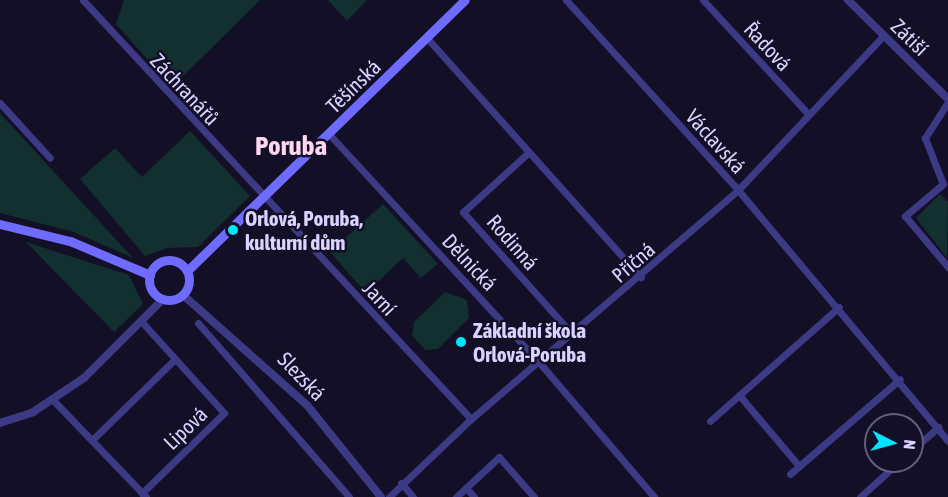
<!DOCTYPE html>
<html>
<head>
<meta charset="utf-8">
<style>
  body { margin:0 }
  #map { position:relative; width:948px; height:497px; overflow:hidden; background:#130f26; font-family:"Asap Condensed",sans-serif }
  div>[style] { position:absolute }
  .green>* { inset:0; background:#12302f }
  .minor>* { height:7px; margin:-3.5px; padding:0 3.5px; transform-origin:3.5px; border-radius:3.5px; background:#3d3a85 }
  .tertiary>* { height:8px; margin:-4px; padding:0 4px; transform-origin:4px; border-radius:4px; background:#3d3a85 }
  .secondary>* { height:9px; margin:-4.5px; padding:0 4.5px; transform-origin:4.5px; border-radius:4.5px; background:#6f6bff }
  .secondary>.ring { margin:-4.5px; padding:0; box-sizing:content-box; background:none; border:9px solid #6f6bff; border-radius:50% }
  .dots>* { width:16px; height:16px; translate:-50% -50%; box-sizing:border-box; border:3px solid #130f26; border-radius:50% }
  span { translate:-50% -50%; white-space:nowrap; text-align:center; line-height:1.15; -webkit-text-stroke:5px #130f26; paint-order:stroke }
  .street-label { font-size:21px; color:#d9d4ff }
  .poi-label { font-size:21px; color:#d9d4ff; font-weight:700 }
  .left { translate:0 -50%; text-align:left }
  .district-label { font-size:27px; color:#ffd6f0; font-weight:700 }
  .north { position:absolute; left:864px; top:413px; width:60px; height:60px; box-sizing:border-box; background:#130f26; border:2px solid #625e7d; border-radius:50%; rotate:96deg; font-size:16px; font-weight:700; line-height:24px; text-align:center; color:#d9d4ff }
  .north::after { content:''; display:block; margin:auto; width:21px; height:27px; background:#00e5ff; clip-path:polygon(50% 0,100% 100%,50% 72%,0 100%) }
</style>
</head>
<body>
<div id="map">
  <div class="green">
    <i style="clip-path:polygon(124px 0,260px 0,172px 87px,116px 24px)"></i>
    <i style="clip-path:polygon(328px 0,367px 0,347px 21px)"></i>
    <i style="clip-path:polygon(0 113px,133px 258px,74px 232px,0 213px)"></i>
    <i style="clip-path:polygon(190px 131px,250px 196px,198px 247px,167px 248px,145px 256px,80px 179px,115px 148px,142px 177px)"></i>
    <i style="clip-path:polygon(940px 194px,948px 202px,947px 258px,916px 218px)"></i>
    <i style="clip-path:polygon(383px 204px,438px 264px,421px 278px,403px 258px,366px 293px,330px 252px)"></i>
    <i style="clip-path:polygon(26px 242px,129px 275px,143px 304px,114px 332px)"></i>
    <i style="clip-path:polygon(445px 292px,467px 300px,469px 318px,438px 349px,425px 350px,412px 335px,414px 322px)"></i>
  </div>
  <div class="minor">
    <i style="left:83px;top:0;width:571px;rotate:47.2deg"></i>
    <i style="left:566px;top:0;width:256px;rotate:47.8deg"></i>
    <i style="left:738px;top:190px;width:327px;rotate:50.1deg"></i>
    <i style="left:703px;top:0;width:156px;rotate:47.3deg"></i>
    <i style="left:427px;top:38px;width:321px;rotate:48.2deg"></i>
    <i style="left:948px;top:102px;width:43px;rotate:122.6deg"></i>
    <i style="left:925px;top:138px;width:49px;rotate:68.6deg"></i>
    <i style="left:943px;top:184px;width:50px;rotate:139.9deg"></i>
    <i style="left:905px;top:216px;width:67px;rotate:49.9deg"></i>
    <i style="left:0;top:103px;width:74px;rotate:47.7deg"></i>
    <i style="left:329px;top:134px;width:309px;rotate:47.4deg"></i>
    <i style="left:538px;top:361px;width:179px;rotate:49.5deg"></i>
    <i style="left:529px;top:152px;width:89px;rotate:137.7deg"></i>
    <i style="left:463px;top:212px;width:165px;rotate:48.2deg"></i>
    <i style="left:141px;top:321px;width:124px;rotate:47.9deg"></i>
    <i style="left:224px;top:413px;width:115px;rotate:135.7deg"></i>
    <i style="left:198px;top:323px;width:230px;rotate:49deg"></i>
    <i style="left:739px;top:395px;width:93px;rotate:49.8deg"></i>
    <i style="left:54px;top:401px;width:133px;rotate:46.2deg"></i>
    <i style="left:710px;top:421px;width:172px;rotate:-41.5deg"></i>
    <i style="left:92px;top:440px;width:116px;rotate:-44.3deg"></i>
    <i style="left:912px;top:450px;width:35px;rotate:-41deg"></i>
    <i style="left:790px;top:474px;width:145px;rotate:-40.8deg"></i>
    <i style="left:401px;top:483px;width:18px;rotate:49deg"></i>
    <i style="left:466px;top:488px;width:12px;rotate:48deg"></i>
    <i style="left:389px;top:497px;width:113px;rotate:-43.6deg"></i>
    <i style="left:471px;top:419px;width:352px;rotate:-40.6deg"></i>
    <i style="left:738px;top:190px;width:212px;rotate:-46.7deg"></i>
    <i style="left:456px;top:497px;width:59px;rotate:-42.9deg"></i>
    <i style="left:499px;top:457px;width:53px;rotate:48.8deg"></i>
    <i style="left:860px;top:497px;width:54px;rotate:-42deg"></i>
  </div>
  <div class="tertiary">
    <i style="left:848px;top:0;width:141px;rotate:44.7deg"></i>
    <i style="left:183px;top:295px;width:166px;rotate:41.6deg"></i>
    <i style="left:307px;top:405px;width:118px;rotate:51.2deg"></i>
    <i style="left:0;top:423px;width:35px;rotate:-18deg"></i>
    <i style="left:33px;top:412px;width:61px;rotate:-33.7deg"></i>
    <i style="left:84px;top:378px;width:112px;rotate:-45deg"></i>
  </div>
  <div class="secondary">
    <i style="left:0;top:224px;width:72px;rotate:13.7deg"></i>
    <i style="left:70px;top:241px;width:87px;rotate:23deg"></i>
    <i class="ring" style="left:149px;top:260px;width:31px;height:31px"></i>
    <i style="left:187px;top:271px;width:388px;rotate:-44.3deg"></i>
  </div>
  <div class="dots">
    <i style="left:233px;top:230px;background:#00e5ff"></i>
    <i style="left:461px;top:342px;background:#00e5ff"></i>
  </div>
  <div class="street-label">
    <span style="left:910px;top:37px;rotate:44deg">Zátiší</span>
    <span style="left:768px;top:46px;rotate:47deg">Řadová</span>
    <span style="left:353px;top:86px;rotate:-44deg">Těšínská</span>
    <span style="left:185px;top:89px;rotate:47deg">Záchranářů</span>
    <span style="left:716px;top:141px;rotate:48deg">Václavská</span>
    <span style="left:513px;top:242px;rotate:49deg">Rodinná</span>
    <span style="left:470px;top:262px;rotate:47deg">Dělnická</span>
    <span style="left:633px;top:262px;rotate:-41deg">Příčná</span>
    <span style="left:380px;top:298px;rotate:47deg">Jarní</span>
    <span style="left:302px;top:376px;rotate:46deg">Slezská</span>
    <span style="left:185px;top:428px;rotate:-44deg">Lipová</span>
  </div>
  <div class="poi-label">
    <span class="left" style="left:245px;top:230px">Orlová, Poruba,<br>kulturní dům</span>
    <span class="left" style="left:473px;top:342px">Základní škola<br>Orlová-Poruba</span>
  </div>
  <div class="district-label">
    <span style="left:291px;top:146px">Poruba</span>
  </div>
  <div class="north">N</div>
</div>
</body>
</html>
